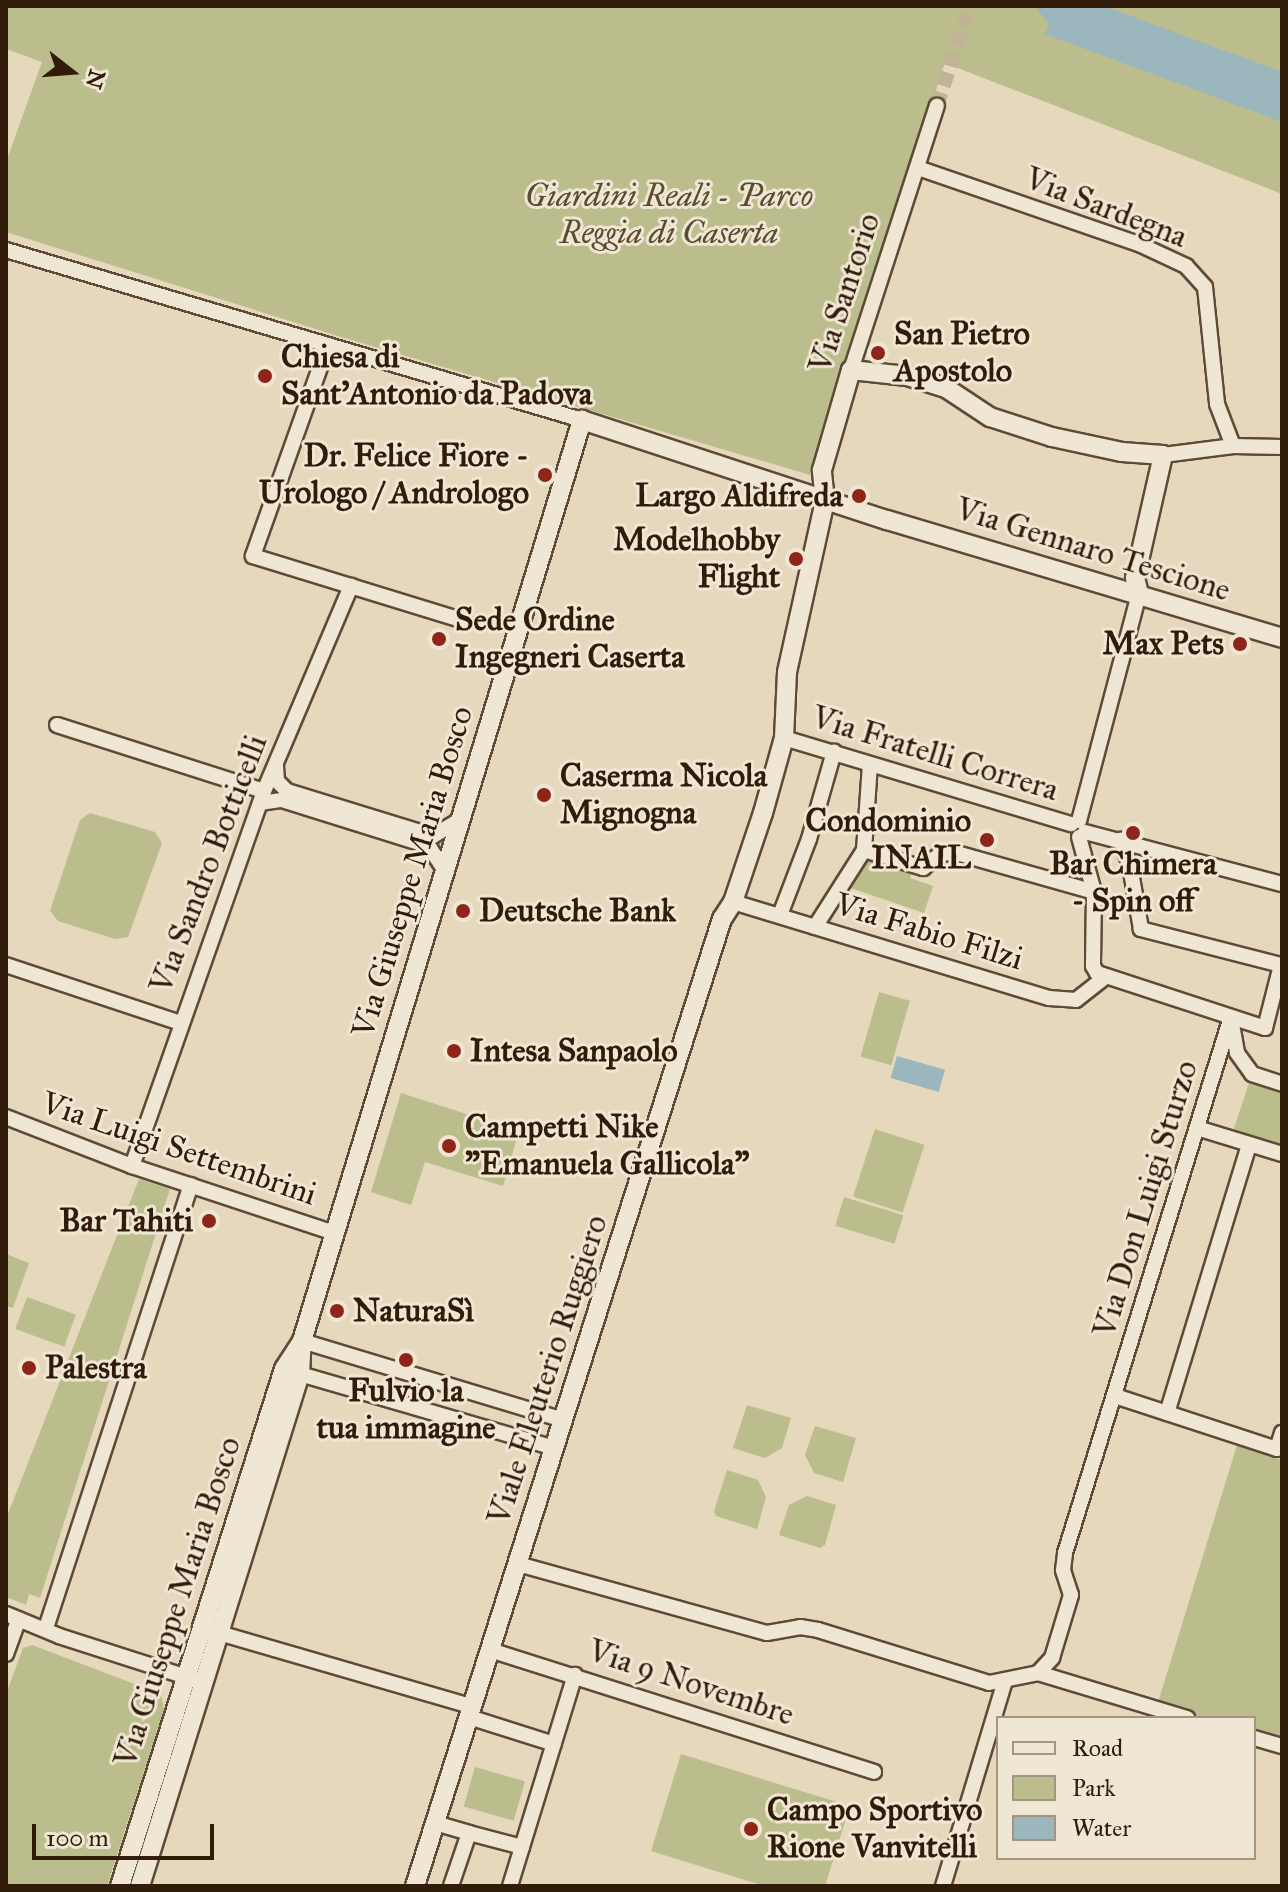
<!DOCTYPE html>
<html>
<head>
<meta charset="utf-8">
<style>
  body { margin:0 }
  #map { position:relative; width:1288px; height:1892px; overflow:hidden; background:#e6d8bc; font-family:"IM FELL Great Primer",serif }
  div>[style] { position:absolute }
  .green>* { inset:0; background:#bbbd8c; transform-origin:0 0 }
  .water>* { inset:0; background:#9cb6bd; transform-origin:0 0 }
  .minor-tunnel>* { height:14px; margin-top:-7px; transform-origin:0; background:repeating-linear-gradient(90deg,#c2b298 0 14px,transparent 0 21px) }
  .roads { filter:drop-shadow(2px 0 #5e4a36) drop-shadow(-2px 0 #5e4a36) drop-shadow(0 2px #5e4a36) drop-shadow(0 -2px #5e4a36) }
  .minor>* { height:14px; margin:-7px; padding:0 7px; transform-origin:7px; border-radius:7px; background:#efe6d3 }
  .tertiary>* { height:18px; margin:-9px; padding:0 9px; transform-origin:9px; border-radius:9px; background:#efe6d3 }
  .dots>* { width:22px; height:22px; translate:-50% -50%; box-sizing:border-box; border:4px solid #efe6d3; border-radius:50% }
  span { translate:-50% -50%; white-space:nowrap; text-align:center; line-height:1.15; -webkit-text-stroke:6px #efe6d3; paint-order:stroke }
  .park-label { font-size:32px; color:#5a4c30; font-style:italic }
  .street-label { font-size:32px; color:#311b09 }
  .poi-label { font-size:32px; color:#311b09; font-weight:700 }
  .left { translate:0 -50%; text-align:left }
  .right { translate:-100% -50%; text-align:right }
  .frame { position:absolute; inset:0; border:8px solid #311b09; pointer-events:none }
  .legend { position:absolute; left:996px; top:1716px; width:260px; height:144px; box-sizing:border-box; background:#efe6d3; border:2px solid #a39582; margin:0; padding:10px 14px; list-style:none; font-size:24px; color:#311b09 }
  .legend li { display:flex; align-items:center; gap:16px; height:40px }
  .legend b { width:40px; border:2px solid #a39582 }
  .north { position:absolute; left:32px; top:32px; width:80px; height:80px; -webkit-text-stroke:6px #efe6d3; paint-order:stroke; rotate:107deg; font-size:22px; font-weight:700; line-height:32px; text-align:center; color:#311b09 }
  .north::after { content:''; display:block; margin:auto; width:28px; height:36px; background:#311b09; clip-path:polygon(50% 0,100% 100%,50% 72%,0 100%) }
  .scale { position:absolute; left:32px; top:1824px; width:182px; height:36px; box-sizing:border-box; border:4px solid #311b09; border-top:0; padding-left:10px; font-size:24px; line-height:28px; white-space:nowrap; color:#311b09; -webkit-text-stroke:6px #efe6d3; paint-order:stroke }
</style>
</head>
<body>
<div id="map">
  <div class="green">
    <i style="clip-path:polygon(6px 6px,1282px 6px,1282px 194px,945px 63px,810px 475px,338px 336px,6px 232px,6px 162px,42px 62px,6px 49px)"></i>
    <i style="clip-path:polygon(90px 813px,155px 832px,162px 843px,128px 937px,115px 939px,58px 921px,50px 911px,80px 820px)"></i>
    <i style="clip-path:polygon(864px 850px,915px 866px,910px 878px,933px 886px,924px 913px,842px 885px)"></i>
    <i style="left:879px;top:992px;width:32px;height:67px;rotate:16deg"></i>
    <i style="clip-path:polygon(1250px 1080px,1282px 1091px,1282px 1147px,1233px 1131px)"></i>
    <i style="clip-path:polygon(401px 1093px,519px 1131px,503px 1186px,425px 1162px,411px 1205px,371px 1192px)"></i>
    <i style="left:875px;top:1129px;width:52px;height:71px;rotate:18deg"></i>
    <i style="clip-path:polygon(139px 1179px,170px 1189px,40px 1598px,29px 1594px,26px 1605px,6px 1597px,6px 1519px)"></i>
    <i style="left:844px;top:1197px;width:62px;height:30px;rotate:17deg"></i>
    <i style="clip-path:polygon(6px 1254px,29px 1263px,13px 1308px,6px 1306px)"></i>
    <i style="left:27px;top:1297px;width:52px;height:34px;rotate:20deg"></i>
    <i style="clip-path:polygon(747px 1405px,791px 1418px,782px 1448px,765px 1458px,733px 1448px)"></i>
    <i style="clip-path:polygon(815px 1426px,856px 1438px,843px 1482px,814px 1473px,805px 1455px)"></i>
    <i style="clip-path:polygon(1237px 1445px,1282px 1460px,1282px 1743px,1254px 1736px,1254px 1718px,1190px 1718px,1156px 1709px)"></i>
    <i style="clip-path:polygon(727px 1470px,758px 1480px,766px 1497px,757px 1529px,716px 1516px,714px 1511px)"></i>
    <i style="clip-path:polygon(807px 1496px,836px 1505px,825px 1545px,820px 1548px,779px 1535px,789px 1505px)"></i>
    <i style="clip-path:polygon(32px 1645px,161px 1694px,164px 1709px,107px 1886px,6px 1886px,6px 1694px,23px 1648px)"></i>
    <i style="clip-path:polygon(681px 1754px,850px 1806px,825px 1886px,764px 1886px,651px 1851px)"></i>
    <i style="left:475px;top:1767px;width:52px;height:41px;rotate:16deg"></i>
  </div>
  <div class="water">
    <i style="clip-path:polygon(1104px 6px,1282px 72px,1282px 122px,1045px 34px,1049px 25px,1036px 7px)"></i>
    <i style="left:897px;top:1056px;width:50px;height:23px;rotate:16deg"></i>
  </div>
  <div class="minor-tunnel">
    <i style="left:937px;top:106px;width:105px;rotate:-71.7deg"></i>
  </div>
  <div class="roads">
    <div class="minor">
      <i style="left:918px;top:168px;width:236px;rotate:19deg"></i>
      <i style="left:1141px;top:245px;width:50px;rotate:25deg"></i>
      <i style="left:1186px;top:266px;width:28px;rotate:48deg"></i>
      <i style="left:1205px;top:287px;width:118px;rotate:84.1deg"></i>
      <i style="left:1217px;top:404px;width:45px;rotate:69.1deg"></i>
      <i style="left:6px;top:250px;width:601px;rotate:16.44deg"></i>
      <i style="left:328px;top:345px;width:224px;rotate:109.6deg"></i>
      <i style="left:253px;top:556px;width:221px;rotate:17.1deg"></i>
      <i style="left:851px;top:370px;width:278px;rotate:-72deg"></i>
      <i style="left:1163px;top:455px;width:71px;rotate:-7.3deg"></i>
      <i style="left:1233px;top:446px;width:49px;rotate:1.2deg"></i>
      <i style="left:57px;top:725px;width:217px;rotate:17.7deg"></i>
      <i style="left:784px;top:738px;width:300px;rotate:16.7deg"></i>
      <i style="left:276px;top:766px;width:15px;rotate:86deg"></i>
      <i style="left:277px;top:781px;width:14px;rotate:45deg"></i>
      <i style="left:287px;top:791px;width:153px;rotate:17.1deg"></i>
      <i style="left:433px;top:836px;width:35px;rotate:-31deg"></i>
      <i style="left:260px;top:803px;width:22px;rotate:-8deg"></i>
      <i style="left:282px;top:800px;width:144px;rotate:17.4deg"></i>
      <i style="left:419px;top:843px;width:12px;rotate:24deg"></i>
      <i style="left:430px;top:848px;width:30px;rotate:57deg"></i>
      <i style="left:1079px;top:821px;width:235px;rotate:-75.2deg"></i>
      <i style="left:1085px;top:832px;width:204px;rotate:14.8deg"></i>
      <i style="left:1079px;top:837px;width:57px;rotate:74.7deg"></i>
      <i style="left:1094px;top:892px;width:74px;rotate:90.8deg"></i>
      <i style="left:1093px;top:966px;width:8px;rotate:60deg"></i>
      <i style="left:1097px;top:973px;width:177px;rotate:18.1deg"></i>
      <i style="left:1265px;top:1028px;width:65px;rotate:-75.7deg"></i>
      <i style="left:1281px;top:965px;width:145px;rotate:-165.6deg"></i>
      <i style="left:1141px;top:929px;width:64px;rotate:-99.9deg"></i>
      <i style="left:1130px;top:866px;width:28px;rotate:-109deg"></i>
      <i style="left:864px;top:850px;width:62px;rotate:17deg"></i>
      <i style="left:923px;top:868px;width:21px;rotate:-39deg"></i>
      <i style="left:939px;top:855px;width:14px;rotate:-12deg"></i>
      <i style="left:953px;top:852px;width:147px;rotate:15.8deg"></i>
      <i style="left:733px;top:902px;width:330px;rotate:16.9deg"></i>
      <i style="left:1049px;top:998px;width:27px;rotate:4deg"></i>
      <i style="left:1076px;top:1000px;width:36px;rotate:-38deg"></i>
      <i style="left:780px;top:915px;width:81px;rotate:-69.1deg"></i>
      <i style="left:809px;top:839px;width:91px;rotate:-74deg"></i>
      <i style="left:815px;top:927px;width:91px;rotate:-57.5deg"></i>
      <i style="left:864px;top:850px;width:86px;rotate:-86deg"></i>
      <i style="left:6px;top:965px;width:183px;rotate:18.4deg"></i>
      <i style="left:1232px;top:1024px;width:29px;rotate:80deg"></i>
      <i style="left:1237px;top:1053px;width:26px;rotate:54deg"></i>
      <i style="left:1252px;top:1074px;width:32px;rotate:18deg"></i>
      <i style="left:6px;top:1117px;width:135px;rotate:21.3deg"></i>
      <i style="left:132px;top:1166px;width:213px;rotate:18.3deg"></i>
      <i style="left:1197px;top:1128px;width:89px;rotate:17deg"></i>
      <i style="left:132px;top:1166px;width:398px;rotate:-70.6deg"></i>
      <i style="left:264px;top:791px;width:223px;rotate:-67deg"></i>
      <i style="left:302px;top:1341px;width:274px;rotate:16.8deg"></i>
      <i style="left:300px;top:1374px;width:266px;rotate:16.2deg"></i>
      <i style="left:1115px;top:1396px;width:170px;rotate:18.1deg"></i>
      <i style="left:1277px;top:1449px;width:17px;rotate:-73deg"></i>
      <i style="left:1167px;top:1413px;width:281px;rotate:-73deg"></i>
      <i style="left:518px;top:1564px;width:258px;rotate:15.5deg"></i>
      <i style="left:767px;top:1633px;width:34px;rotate:-10deg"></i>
      <i style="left:800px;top:1627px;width:18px;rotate:9deg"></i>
      <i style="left:818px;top:1630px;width:179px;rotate:17.2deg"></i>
      <i style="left:989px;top:1683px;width:50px;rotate:-11.5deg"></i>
      <i style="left:1038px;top:1673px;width:156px;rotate:16.8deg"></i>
      <i style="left:6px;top:1614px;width:57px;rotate:22.5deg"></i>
      <i style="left:59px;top:1636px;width:144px;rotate:17.8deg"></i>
      <i style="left:46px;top:1628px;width:466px;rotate:-71.9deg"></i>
      <i style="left:212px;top:1631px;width:272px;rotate:16.2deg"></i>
      <i style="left:490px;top:1650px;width:403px;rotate:17.6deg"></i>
      <i style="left:6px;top:1654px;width:37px;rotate:-70deg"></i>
      <i style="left:1038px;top:1673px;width:21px;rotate:-47deg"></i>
      <i style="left:1052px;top:1658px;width:66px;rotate:-73.2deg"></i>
      <i style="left:1071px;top:1595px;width:26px;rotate:-108deg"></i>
      <i style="left:1063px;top:1570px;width:17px;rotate:-83deg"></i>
      <i style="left:1065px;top:1553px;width:561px;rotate:-72.79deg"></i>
      <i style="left:469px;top:1717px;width:89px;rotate:17.6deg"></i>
      <i style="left:1254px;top:1738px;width:29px;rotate:16deg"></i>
      <i style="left:435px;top:1823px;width:35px;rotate:16deg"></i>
      <i style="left:469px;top:1833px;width:56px;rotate:108.8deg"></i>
      <i style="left:469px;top:1833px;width:55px;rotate:14.8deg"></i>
      <i style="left:510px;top:1886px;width:221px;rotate:-72.9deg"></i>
      <i style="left:943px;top:1886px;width:214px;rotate:-73.2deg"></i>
    </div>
    <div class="tertiary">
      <i style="left:120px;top:1886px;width:542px;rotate:-72.4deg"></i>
      <i style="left:284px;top:1369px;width:31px;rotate:-57deg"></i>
      <i style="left:140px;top:1886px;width:536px;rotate:-72.65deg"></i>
      <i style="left:300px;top:1374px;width:33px;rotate:-87deg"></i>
      <i style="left:302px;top:1341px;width:963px;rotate:-73.09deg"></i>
      <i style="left:582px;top:420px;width:321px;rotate:18.2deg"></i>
      <i style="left:887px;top:520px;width:412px;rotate:16.6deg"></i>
      <i style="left:415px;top:1886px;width:1015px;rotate:-72.39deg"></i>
      <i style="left:722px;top:919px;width:20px;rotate:-57deg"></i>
      <i style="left:733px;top:902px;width:94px;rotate:-71.4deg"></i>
      <i style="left:763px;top:813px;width:78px;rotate:-74.4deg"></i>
      <i style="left:784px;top:738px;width:66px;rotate:-87.4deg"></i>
      <i style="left:787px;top:672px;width:175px;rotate:-77.5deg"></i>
      <i style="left:825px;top:501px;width:31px;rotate:-96deg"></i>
      <i style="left:822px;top:470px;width:104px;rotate:-73.8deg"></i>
      <i style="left:851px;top:370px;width:56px;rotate:6.1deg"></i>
      <i style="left:907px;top:376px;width:41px;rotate:17.1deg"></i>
      <i style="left:946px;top:388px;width:53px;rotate:33.4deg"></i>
      <i style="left:990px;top:417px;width:65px;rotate:17.9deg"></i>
      <i style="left:1052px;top:437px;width:72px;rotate:12.1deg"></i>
      <i style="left:1122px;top:452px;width:41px;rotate:4.2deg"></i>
      <i style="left:1163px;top:455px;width:126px;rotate:102.8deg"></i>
      <i style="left:1135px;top:578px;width:16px;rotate:76deg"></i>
    </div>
  </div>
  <div class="dots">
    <i style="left:878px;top:353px;background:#8f2418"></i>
    <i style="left:265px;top:376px;background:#8f2418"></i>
    <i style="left:545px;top:475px;background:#8f2418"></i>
    <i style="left:859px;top:496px;background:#8f2418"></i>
    <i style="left:796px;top:559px;background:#8f2418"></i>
    <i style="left:439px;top:639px;background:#8f2418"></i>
    <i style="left:1240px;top:644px;background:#8f2418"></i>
    <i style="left:544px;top:795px;background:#8f2418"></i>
    <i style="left:1133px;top:833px;background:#8f2418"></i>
    <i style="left:987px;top:840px;background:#8f2418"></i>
    <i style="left:463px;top:911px;background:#8f2418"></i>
    <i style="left:454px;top:1051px;background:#8f2418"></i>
    <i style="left:449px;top:1146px;background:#8f2418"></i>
    <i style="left:209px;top:1221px;background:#8f2418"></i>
    <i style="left:337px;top:1311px;background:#8f2418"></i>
    <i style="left:406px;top:1360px;background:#8f2418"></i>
    <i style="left:29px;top:1368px;background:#8f2418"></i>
    <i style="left:751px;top:1829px;background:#8f2418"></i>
  </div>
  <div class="park-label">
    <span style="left:669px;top:215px">Giardini Reali - Parco<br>Reggia di Caserta</span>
  </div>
  <div class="street-label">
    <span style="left:1106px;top:208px;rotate:21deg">Via Sardegna</span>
    <span style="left:845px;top:293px;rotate:-72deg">Via Santorio</span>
    <span style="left:1093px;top:550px;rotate:17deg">Via Gennaro Tescione</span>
    <span style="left:935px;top:754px;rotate:17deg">Via Fratelli Correra</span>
    <span style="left:209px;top:864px;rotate:-69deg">Via Sandro Botticelli</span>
    <span style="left:413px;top:872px;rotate:-73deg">Via Giuseppe Maria Bosco</span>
    <span style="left:929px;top:932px;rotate:17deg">Via Fabio Filzi</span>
    <span style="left:179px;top:1149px;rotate:19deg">Via Luigi Settembrini</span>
    <span style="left:1146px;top:1199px;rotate:-73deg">Via Don Luigi Sturzo</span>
    <span style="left:548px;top:1370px;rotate:-72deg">Viale Eleuterio Ruggiero</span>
    <span style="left:178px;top:1602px;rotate:-72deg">Via Giuseppe Maria Bosco</span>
    <span style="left:691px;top:1683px;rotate:18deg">Via 9 Novembre</span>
  </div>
  <div class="poi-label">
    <span class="left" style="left:894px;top:353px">San Pietro<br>Apostolo</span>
    <span class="left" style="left:281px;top:376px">Chiesa di<br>Sant'Antonio da Padova</span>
    <span class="right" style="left:529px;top:475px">Dr. Felice Fiore -<br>Urologo / Andrologo</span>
    <span class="right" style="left:843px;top:496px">Largo Aldifreda</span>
    <span class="right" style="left:780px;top:559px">Modelhobby<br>Flight</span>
    <span class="left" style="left:455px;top:639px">Sede Ordine<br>Ingegneri Caserta</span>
    <span class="right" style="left:1224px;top:644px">Max Pets</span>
    <span class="left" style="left:560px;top:795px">Caserma Nicola<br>Mignogna</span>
    <span class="right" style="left:971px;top:840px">Condominio<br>INAIL</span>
    <span style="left:1133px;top:883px">Bar Chimera<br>- Spin off</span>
    <span class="left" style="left:479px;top:911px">Deutsche Bank</span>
    <span class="left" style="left:470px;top:1051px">Intesa Sanpaolo</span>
    <span class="left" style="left:465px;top:1146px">Campetti Nike<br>"Emanuela Gallicola"</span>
    <span class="right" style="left:193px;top:1221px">Bar Tahiti</span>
    <span class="left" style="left:353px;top:1311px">NaturaSì</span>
    <span class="left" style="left:45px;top:1368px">Palestra</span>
    <span style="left:406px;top:1410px">Fulvio la<br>tua immagine</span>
    <span class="left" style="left:767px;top:1829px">Campo Sportivo<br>Rione Vanvitelli</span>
  </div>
  <div class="frame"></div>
  <ul class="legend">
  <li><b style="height:10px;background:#efe6d3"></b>Road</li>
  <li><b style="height:22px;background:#bbbd8c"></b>Park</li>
  <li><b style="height:22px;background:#9cb6bd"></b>Water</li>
  </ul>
  <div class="north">N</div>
  <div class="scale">100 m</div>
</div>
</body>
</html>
